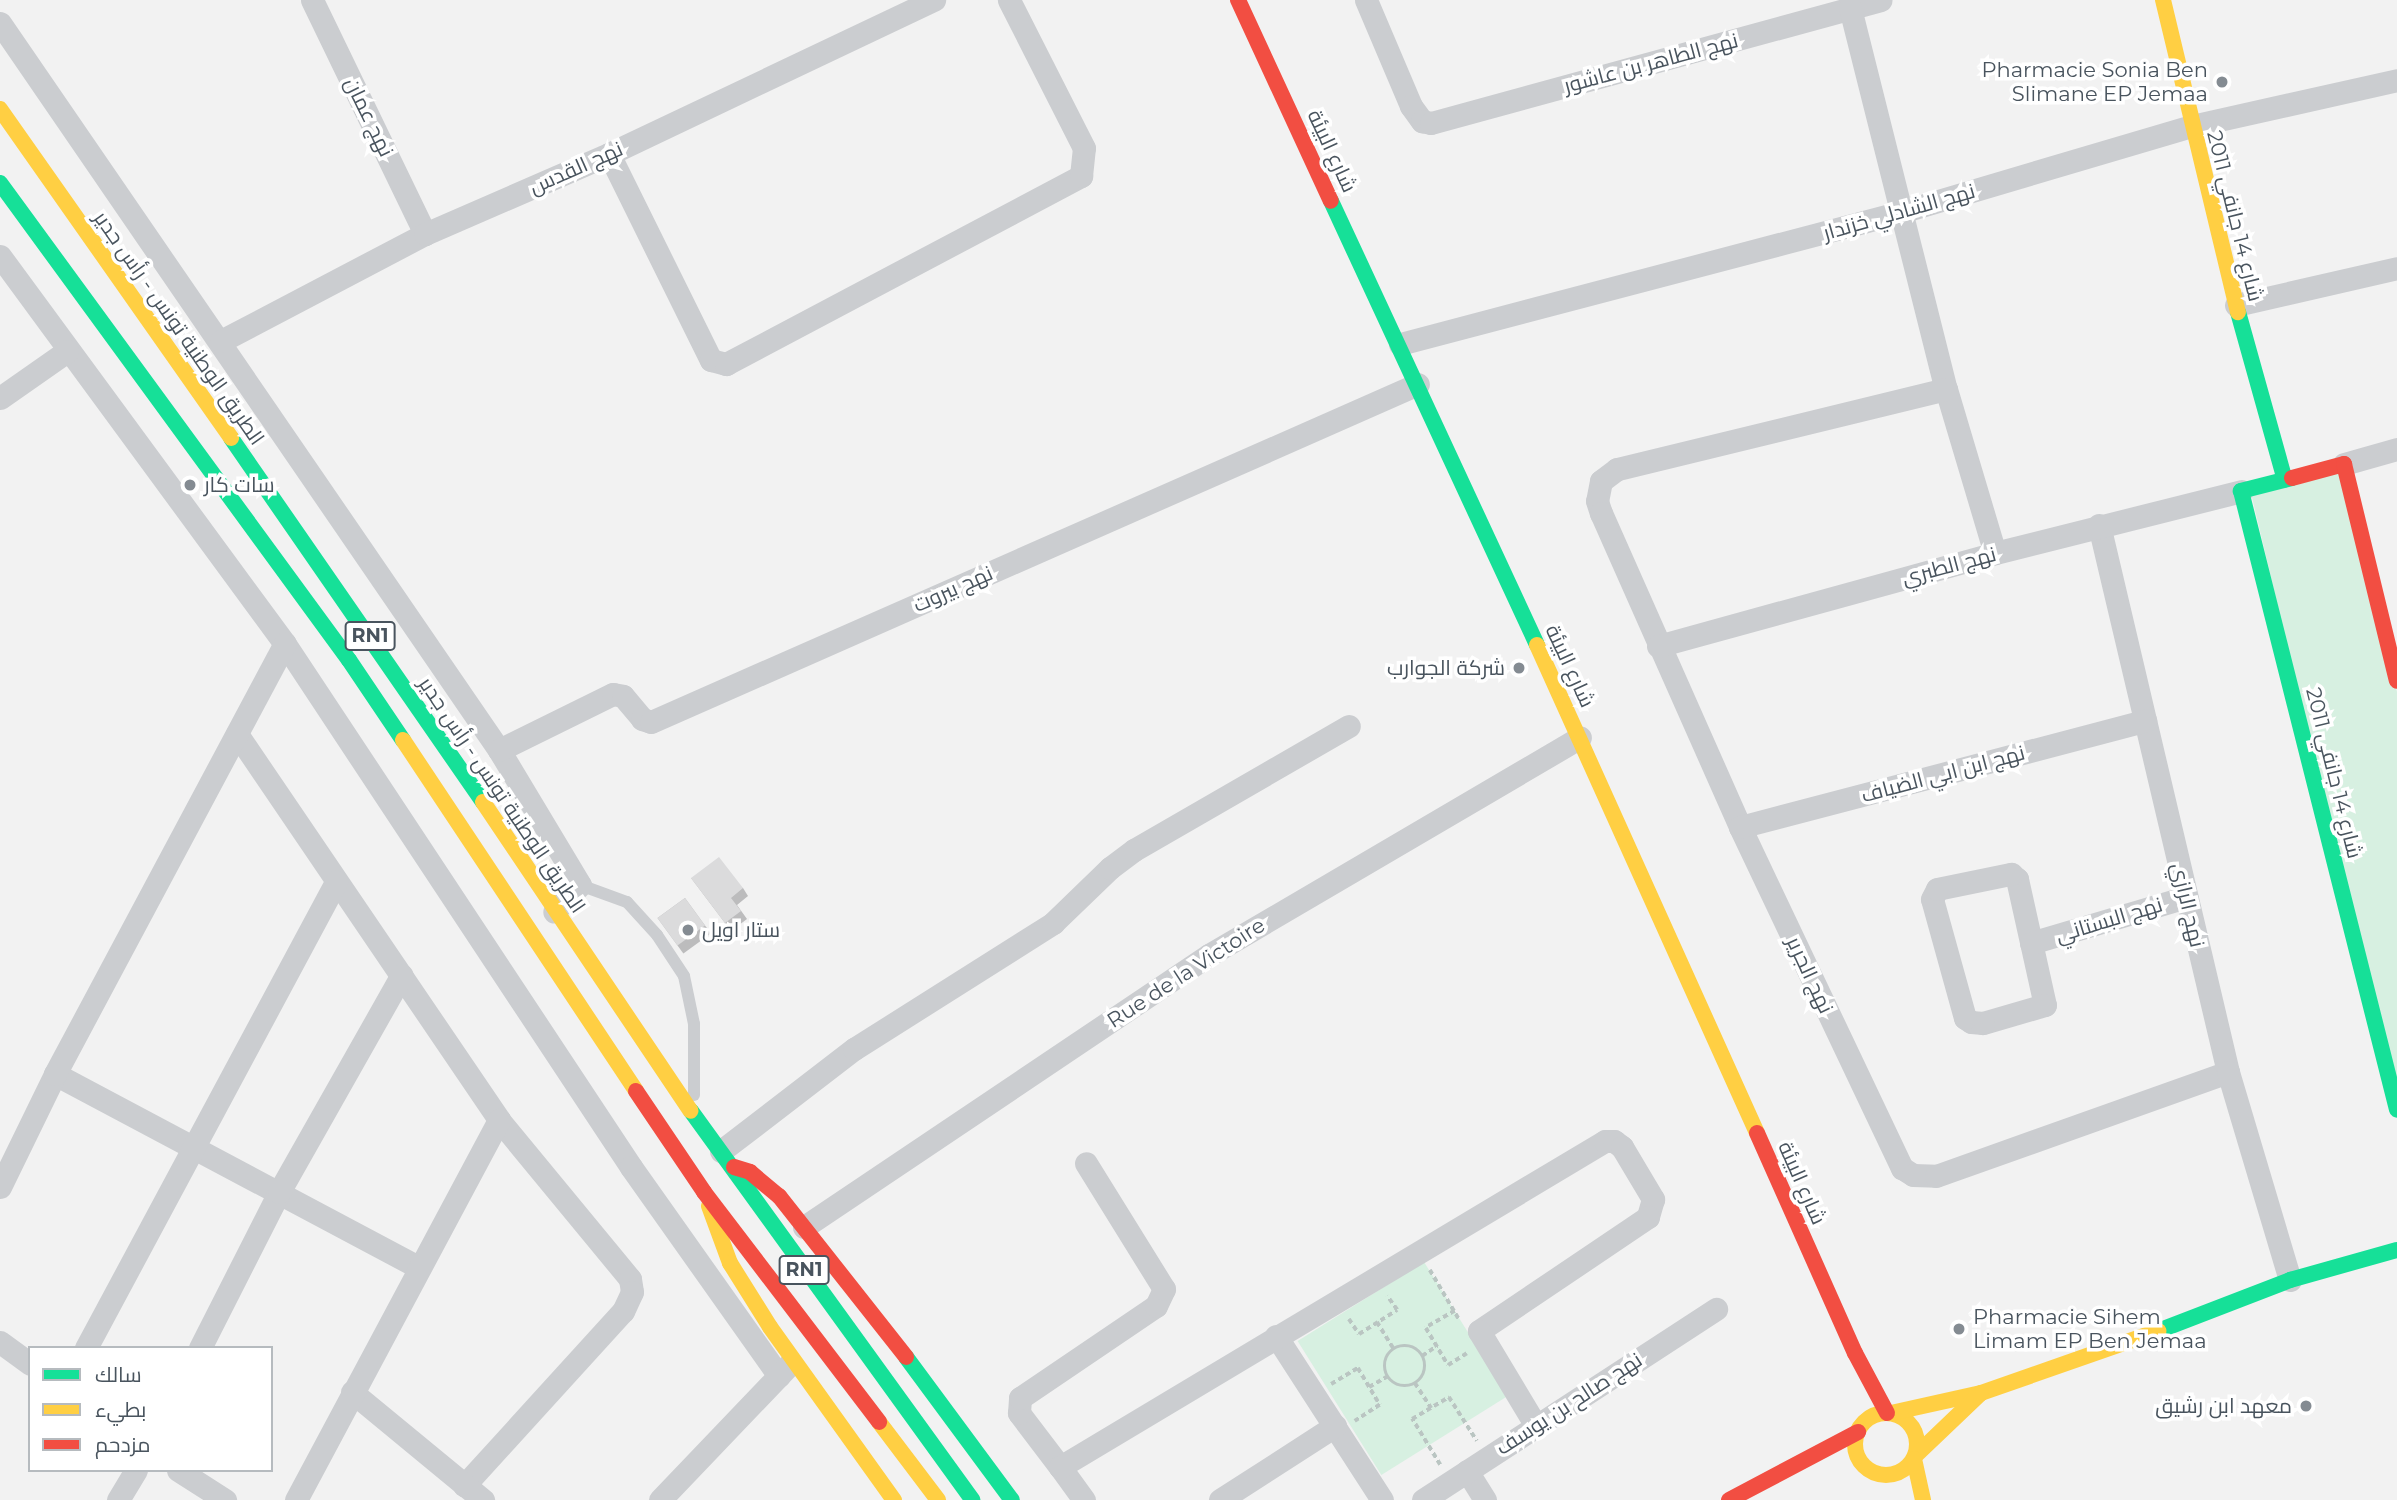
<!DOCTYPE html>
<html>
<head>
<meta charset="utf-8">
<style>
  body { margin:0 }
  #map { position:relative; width:2397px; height:1500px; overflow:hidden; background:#f2f2f2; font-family:Montserrat,Cairo,sans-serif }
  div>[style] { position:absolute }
  .green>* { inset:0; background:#d7f0e1; transform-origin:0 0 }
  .path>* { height:3.5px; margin-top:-1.75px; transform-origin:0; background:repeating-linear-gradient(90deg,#bac5c2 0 5px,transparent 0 8.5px) }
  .path>.ring { margin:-1.75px; padding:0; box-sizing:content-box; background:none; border:3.5px solid #bac5c2; border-radius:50% }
  .lane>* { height:12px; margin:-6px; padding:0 6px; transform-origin:6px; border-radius:6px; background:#cbcdd0 }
  .street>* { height:23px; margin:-11.5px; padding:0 11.5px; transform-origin:11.5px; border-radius:11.5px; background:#cbcdd0 }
  .fast>* { height:16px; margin:-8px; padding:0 8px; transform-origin:8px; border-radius:8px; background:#16e098 }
  .slow>* { height:16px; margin:-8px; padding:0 8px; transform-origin:8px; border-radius:8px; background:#ffcf43 }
  .slow>.ring { margin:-8px; padding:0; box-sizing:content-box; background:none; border:16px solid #ffcf43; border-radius:50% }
  .jam>* { height:16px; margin:-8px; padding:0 8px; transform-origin:8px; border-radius:8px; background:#f24e42 }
  .wall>* { inset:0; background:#bcbcbd; transform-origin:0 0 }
  .building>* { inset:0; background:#dbdbdc; transform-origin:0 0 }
  .dots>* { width:19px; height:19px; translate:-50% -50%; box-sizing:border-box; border:4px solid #fff; border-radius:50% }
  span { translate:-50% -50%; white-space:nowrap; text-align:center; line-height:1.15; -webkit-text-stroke:7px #fff; paint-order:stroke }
  .shield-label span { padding:2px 5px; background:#fff; border:2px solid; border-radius:5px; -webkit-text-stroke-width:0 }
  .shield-label { font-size:19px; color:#49545e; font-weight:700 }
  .street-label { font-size:21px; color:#49545e }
  .poi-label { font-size:21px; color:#49545e }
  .right { translate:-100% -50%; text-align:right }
  .left { translate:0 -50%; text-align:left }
  .legend { position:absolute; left:28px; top:1346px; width:245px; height:126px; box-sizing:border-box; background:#fff; border:2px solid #b6bbbf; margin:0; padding:9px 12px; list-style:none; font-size:21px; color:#49545e }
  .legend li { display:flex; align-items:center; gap:14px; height:35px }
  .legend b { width:35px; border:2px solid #b6bbbf }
</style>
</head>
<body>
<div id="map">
  <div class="green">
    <i style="clip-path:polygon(2341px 464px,2397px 692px,2397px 1107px,2251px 493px)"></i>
    <i style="left:1424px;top:1262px;width:158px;height:149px;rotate:58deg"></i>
  </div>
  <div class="path">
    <i style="left:1430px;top:1270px;width:59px;rotate:59.5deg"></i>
    <i style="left:1455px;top:1311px;width:34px;rotate:150deg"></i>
    <i style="left:1426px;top:1328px;width:43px;rotate:59.3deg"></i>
    <i style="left:1448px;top:1365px;width:22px;rotate:-32deg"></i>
    <i style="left:1349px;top:1319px;width:18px;rotate:56deg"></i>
    <i style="left:1359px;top:1334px;width:45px;rotate:-32.3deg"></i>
    <i style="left:1397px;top:1310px;width:17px;rotate:-126deg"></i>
    <i style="left:1377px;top:1322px;width:32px;rotate:58deg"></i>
    <i class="ring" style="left:1385px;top:1346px;width:36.5px;height:36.5px"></i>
    <i style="left:1422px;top:1356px;width:18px;rotate:-34deg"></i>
    <i style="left:1415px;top:1383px;width:30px;rotate:57deg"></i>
    <i style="left:1331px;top:1384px;width:31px;rotate:-31deg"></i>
    <i style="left:1358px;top:1368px;width:43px;rotate:59.3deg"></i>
    <i style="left:1380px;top:1405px;width:30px;rotate:147deg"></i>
    <i style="left:1369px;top:1387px;width:22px;rotate:-30deg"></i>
    <i style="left:1440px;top:1465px;width:54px;rotate:-121.3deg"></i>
    <i style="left:1412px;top:1419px;width:43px;rotate:-30.7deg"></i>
    <i style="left:1449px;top:1397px;width:52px;rotate:57.5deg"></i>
  </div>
  <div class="lane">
    <i style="left:580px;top:885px;width:50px;rotate:19.9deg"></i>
    <i style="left:627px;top:902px;width:45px;rotate:47.7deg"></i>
    <i style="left:657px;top:935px;width:49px;rotate:56.6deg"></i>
    <i style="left:684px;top:976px;width:49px;rotate:78.2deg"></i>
    <i style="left:694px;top:1024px;width:71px;rotate:90deg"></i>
  </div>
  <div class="street">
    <i style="left:312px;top:0;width:260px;rotate:64.2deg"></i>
    <i style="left:1366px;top:0;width:115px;rotate:67deg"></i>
    <i style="left:1411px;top:106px;width:19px;rotate:54deg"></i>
    <i style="left:1422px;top:121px;width:9px;rotate:13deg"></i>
    <i style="left:1431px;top:123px;width:466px;rotate:-15.3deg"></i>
    <i style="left:1850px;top:8px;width:393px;rotate:75.9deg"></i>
    <i style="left:1946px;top:389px;width:171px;rotate:73.4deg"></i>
    <i style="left:0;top:23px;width:882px;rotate:55.53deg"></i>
    <i style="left:499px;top:750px;width:157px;rotate:59deg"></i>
    <i style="left:580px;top:885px;width:37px;rotate:134deg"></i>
    <i style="left:609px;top:154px;width:230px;rotate:63.7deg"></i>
    <i style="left:711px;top:360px;width:16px;rotate:15deg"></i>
    <i style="left:726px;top:364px;width:402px;rotate:-27.9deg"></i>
    <i style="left:1081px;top:176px;width:28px;rotate:-84deg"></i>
    <i style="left:1084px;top:148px;width:166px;rotate:-116.9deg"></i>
    <i style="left:0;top:256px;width:481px;rotate:53.7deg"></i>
    <i style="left:285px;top:644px;width:627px;rotate:56.51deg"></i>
    <i style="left:631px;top:1167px;width:256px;rotate:54.7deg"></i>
    <i style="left:2236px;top:305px;width:165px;rotate:-12.9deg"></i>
    <i style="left:221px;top:341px;width:230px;rotate:-27.7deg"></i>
    <i style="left:425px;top:234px;width:201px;rotate:-23.5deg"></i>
    <i style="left:609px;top:154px;width:360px;rotate:-25.4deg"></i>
    <i style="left:1400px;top:344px;width:518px;rotate:-14.76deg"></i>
    <i style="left:1901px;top:212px;width:303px;rotate:-16.5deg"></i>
    <i style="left:2192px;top:126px;width:210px;rotate:-12.6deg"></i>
    <i style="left:1946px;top:389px;width:339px;rotate:166.3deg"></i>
    <i style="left:1617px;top:469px;width:20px;rotate:143deg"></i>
    <i style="left:1601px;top:481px;width:20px;rotate:101deg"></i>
    <i style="left:1597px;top:501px;width:13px;rotate:72deg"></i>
    <i style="left:1601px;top:513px;width:343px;rotate:66.1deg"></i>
    <i style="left:1740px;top:827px;width:378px;rotate:64.6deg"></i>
    <i style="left:1902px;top:1168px;width:13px;rotate:32deg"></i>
    <i style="left:1913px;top:1175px;width:23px;rotate:2deg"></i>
    <i style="left:1936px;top:1176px;width:310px;rotate:-19.6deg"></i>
    <i style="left:0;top:398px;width:82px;rotate:-35deg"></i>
    <i style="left:2344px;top:464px;width:55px;rotate:-15.8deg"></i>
    <i style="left:2099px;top:525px;width:562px;rotate:76.73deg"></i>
    <i style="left:2228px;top:1072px;width:217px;rotate:73.4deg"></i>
    <i style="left:1658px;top:646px;width:350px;rotate:-15.4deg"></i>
    <i style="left:1995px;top:553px;width:254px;rotate:-14.1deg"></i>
    <i style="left:237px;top:734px;width:467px;rotate:55.8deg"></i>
    <i style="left:499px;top:1120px;width:206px;rotate:50.5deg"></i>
    <i style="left:630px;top:1279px;width:13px;rotate:81deg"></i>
    <i style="left:632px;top:1292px;width:21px;rotate:115deg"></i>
    <i style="left:623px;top:1311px;width:236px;rotate:132.3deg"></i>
    <i style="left:499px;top:750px;width:127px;rotate:-26.2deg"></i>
    <i style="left:613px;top:694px;width:10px;rotate:11deg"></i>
    <i style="left:623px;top:696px;width:30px;rotate:50deg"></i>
    <i style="left:642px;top:719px;width:9px;rotate:18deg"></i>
    <i style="left:651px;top:722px;width:838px;rotate:-23.78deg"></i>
    <i style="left:1740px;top:827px;width:419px;rotate:-14.7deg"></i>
    <i style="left:2011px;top:874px;width:8px;rotate:40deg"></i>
    <i style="left:2017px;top:879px;width:129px;rotate:77.5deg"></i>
    <i style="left:2045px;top:1005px;width:65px;rotate:163.8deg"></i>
    <i style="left:1983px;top:1023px;width:12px;rotate:-175deg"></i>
    <i style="left:1971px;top:1022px;width:7px;rotate:-146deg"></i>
    <i style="left:1965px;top:1018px;width:123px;rotate:-105.5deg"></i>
    <i style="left:1932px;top:899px;width:11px;rotate:-63deg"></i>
    <i style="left:1937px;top:889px;width:76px;rotate:-11.5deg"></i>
    <i style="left:2031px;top:943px;width:162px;rotate:-16.5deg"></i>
    <i style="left:55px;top:1074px;width:411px;rotate:28deg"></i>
    <i style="left:721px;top:1151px;width:168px;rotate:-37.5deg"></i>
    <i style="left:854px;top:1049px;width:236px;rotate:-32.3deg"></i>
    <i style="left:1053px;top:923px;width:79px;rotate:-44deg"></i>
    <i style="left:1110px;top:868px;width:30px;rotate:-37deg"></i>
    <i style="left:1134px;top:850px;width:248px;rotate:-30deg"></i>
    <i style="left:0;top:1187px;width:126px;rotate:-64deg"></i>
    <i style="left:55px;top:1074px;width:488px;rotate:-61.9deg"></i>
    <i style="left:804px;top:1227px;width:488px;rotate:-33.9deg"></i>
    <i style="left:1209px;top:955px;width:430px;rotate:-30.4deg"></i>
    <i style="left:1276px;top:1336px;width:195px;rotate:57.1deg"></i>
    <i style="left:0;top:1342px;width:37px;rotate:36deg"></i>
    <i style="left:86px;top:1348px;width:529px;rotate:-61.79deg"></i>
    <i style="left:200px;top:1348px;width:175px;rotate:-63.1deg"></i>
    <i style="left:279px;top:1192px;width:249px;rotate:-60.5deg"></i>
    <i style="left:352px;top:1392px;width:170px;rotate:39.5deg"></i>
    <i style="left:1060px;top:1467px;width:68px;rotate:-127.2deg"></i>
    <i style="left:1019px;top:1413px;width:15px;rotate:-86deg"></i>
    <i style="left:1020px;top:1398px;width:164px;rotate:-34.1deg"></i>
    <i style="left:1156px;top:1306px;width:19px;rotate:-65deg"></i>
    <i style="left:1164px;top:1289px;width:148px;rotate:-121.8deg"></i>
    <i style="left:178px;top:1470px;width:56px;rotate:32.6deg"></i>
    <i style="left:1467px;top:1471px;width:34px;rotate:58deg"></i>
    <i style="left:118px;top:1500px;width:35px;rotate:-59deg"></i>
    <i style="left:296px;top:1500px;width:431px;rotate:-61.9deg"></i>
    <i style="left:660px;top:1500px;width:187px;rotate:-46.3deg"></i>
    <i style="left:1084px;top:1500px;width:41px;rotate:-126deg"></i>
    <i style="left:1060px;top:1467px;width:635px;rotate:-30.89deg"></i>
    <i style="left:1605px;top:1141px;width:9px"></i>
    <i style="left:1614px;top:1141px;width:10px;rotate:37deg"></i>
    <i style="left:1622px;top:1147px;width:61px;rotate:59.2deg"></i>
    <i style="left:1653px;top:1199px;width:19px;rotate:106deg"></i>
    <i style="left:1648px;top:1217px;width:204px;rotate:146deg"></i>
    <i style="left:1479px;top:1331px;width:111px;rotate:59deg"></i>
    <i style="left:1220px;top:1500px;width:137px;rotate:-32.8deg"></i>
    <i style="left:1423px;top:1500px;width:350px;rotate:-33.1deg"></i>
  </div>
  <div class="fast">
    <i style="left:0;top:183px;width:591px;rotate:53.81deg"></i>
    <i style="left:349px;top:660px;width:97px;rotate:56deg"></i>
    <i style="left:1331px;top:201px;width:489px;rotate:65.1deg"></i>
    <i style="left:2238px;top:312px;width:174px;rotate:74.4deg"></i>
    <i style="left:231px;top:438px;width:443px;rotate:55.3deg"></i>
    <i style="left:2292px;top:478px;width:53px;rotate:165.7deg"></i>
    <i style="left:2241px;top:491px;width:638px;rotate:75.85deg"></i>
    <i style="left:691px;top:1111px;width:480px;rotate:54.1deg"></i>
    <i style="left:2158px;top:1331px;width:142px;rotate:-21.1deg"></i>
    <i style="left:2290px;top:1280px;width:111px;rotate:-15.7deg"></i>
    <i style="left:906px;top:1357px;width:178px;rotate:53.5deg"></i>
  </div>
  <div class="slow">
    <i style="left:2163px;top:0;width:321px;rotate:76.5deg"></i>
    <i style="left:0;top:109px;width:402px;rotate:54.9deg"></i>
    <i style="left:1537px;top:645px;width:535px;rotate:65.73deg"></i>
    <i style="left:403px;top:740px;width:421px;rotate:56.4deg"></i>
    <i style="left:483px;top:802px;width:372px;rotate:56.1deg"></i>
    <i style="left:709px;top:1206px;width:61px;rotate:69.8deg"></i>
    <i style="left:730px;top:1263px;width:75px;rotate:58deg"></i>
    <i style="left:770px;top:1327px;width:213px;rotate:54.4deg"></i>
    <i class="ring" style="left:1855px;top:1413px;width:46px;height:46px"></i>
    <i style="left:1891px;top:1413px;width:92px;rotate:-12.5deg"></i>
    <i style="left:1981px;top:1393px;width:188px;rotate:-19.3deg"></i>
    <i style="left:879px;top:1422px;width:98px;rotate:52.9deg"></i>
    <i style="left:1915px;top:1456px;width:91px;rotate:-43.7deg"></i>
    <i style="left:1914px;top:1459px;width:42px;rotate:77.6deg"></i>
  </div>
  <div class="jam">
    <i style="left:1238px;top:0;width:221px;rotate:65.2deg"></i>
    <i style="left:2292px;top:478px;width:54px;rotate:-15.1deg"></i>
    <i style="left:2344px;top:464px;width:223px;rotate:76.3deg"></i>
    <i style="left:636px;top:1091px;width:122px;rotate:56deg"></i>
    <i style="left:704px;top:1192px;width:289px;rotate:52.7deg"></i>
    <i style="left:1757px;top:1133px;width:241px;rotate:66deg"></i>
    <i style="left:1855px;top:1353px;width:68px;rotate:61.9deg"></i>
    <i style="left:734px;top:1167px;width:17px;rotate:17deg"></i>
    <i style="left:750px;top:1172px;width:38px;rotate:40deg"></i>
    <i style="left:779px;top:1196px;width:205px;rotate:51.7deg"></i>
    <i style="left:1729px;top:1500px;width:146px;rotate:-27.8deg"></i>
  </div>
  <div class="wall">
    <i style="clip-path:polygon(691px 878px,743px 888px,748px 896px,737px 905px,747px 919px,731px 931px)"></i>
    <i style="left:685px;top:898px;width:44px;height:34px;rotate:54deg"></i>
  </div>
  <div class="building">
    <i style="clip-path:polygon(719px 857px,743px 888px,731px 898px,741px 911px,725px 923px,691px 878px)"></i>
    <i style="left:685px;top:898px;width:34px;height:34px;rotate:54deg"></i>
  </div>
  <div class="dots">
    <i style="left:2222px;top:82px;background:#848b92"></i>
    <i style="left:190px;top:485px;background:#848b92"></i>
    <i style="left:1519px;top:668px;background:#848b92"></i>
    <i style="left:688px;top:930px;background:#848b92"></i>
    <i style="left:1959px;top:1329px;background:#848b92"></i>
    <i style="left:2306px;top:1406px;background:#848b92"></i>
  </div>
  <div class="shield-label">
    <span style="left:370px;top:636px">RN1</span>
    <span style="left:804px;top:1270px">RN1</span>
  </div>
  <div class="street-label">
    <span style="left:1651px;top:63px;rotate:-15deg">نهج الطاهر بن عاشور</span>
    <span style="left:369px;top:117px;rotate:64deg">نهج عمان</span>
    <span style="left:1332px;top:151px;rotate:65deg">شارع البيئة</span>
    <span style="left:576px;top:168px;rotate:-24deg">نهج القدس</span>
    <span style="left:1899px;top:212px;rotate:-16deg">نهج الشادلي خزندار</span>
    <span style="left:2235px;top:216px;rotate:76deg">شارع 14 جانفي 2011</span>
    <span style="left:179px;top:328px;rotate:55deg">الطريق الوطنية تونس - رأس جدير</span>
    <span style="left:1949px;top:566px;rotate:-15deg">نهج الطبري</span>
    <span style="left:953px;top:589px;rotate:-24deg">نهج بيروت</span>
    <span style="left:1570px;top:666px;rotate:65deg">شارع البيئة</span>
    <span style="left:2334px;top:773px;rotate:76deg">شارع 14 جانفي 2011</span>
    <span style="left:1943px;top:774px;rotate:-15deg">نهج ابن ابي الضياف</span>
    <span style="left:502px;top:795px;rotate:56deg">الطريق الوطنية تونس - رأس جدير</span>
    <span style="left:2188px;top:905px;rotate:77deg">نهج الرازي</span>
    <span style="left:2109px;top:920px;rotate:-17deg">نهج البستاني</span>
    <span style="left:1186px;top:973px;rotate:-33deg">Rue de la Victoire</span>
    <span style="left:1810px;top:975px;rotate:65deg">نهج الجرير</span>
    <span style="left:1802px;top:1183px;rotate:66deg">شارع البيئة</span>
    <span style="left:1569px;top:1404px;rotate:-33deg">نهج صالح بن يوسف</span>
  </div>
  <div class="poi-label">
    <span class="right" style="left:2208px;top:82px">Pharmacie Sonia Ben<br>Slimane EP Jemaa</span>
    <span class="left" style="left:204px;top:485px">سات كار</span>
    <span class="right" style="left:1505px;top:668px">شركة الجوارب</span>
    <span class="left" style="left:702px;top:930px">ستار اويل</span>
    <span class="left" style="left:1973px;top:1329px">Pharmacie Sihem<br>Limam EP Ben Jemaa</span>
    <span class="right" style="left:2292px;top:1406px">معهد ابن رشيق</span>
  </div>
  <ul class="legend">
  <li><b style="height:9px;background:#16e098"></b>سالك</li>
  <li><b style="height:9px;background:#ffcf43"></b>بطيء</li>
  <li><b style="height:9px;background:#f24e42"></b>مزدحم</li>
  </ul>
</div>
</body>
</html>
